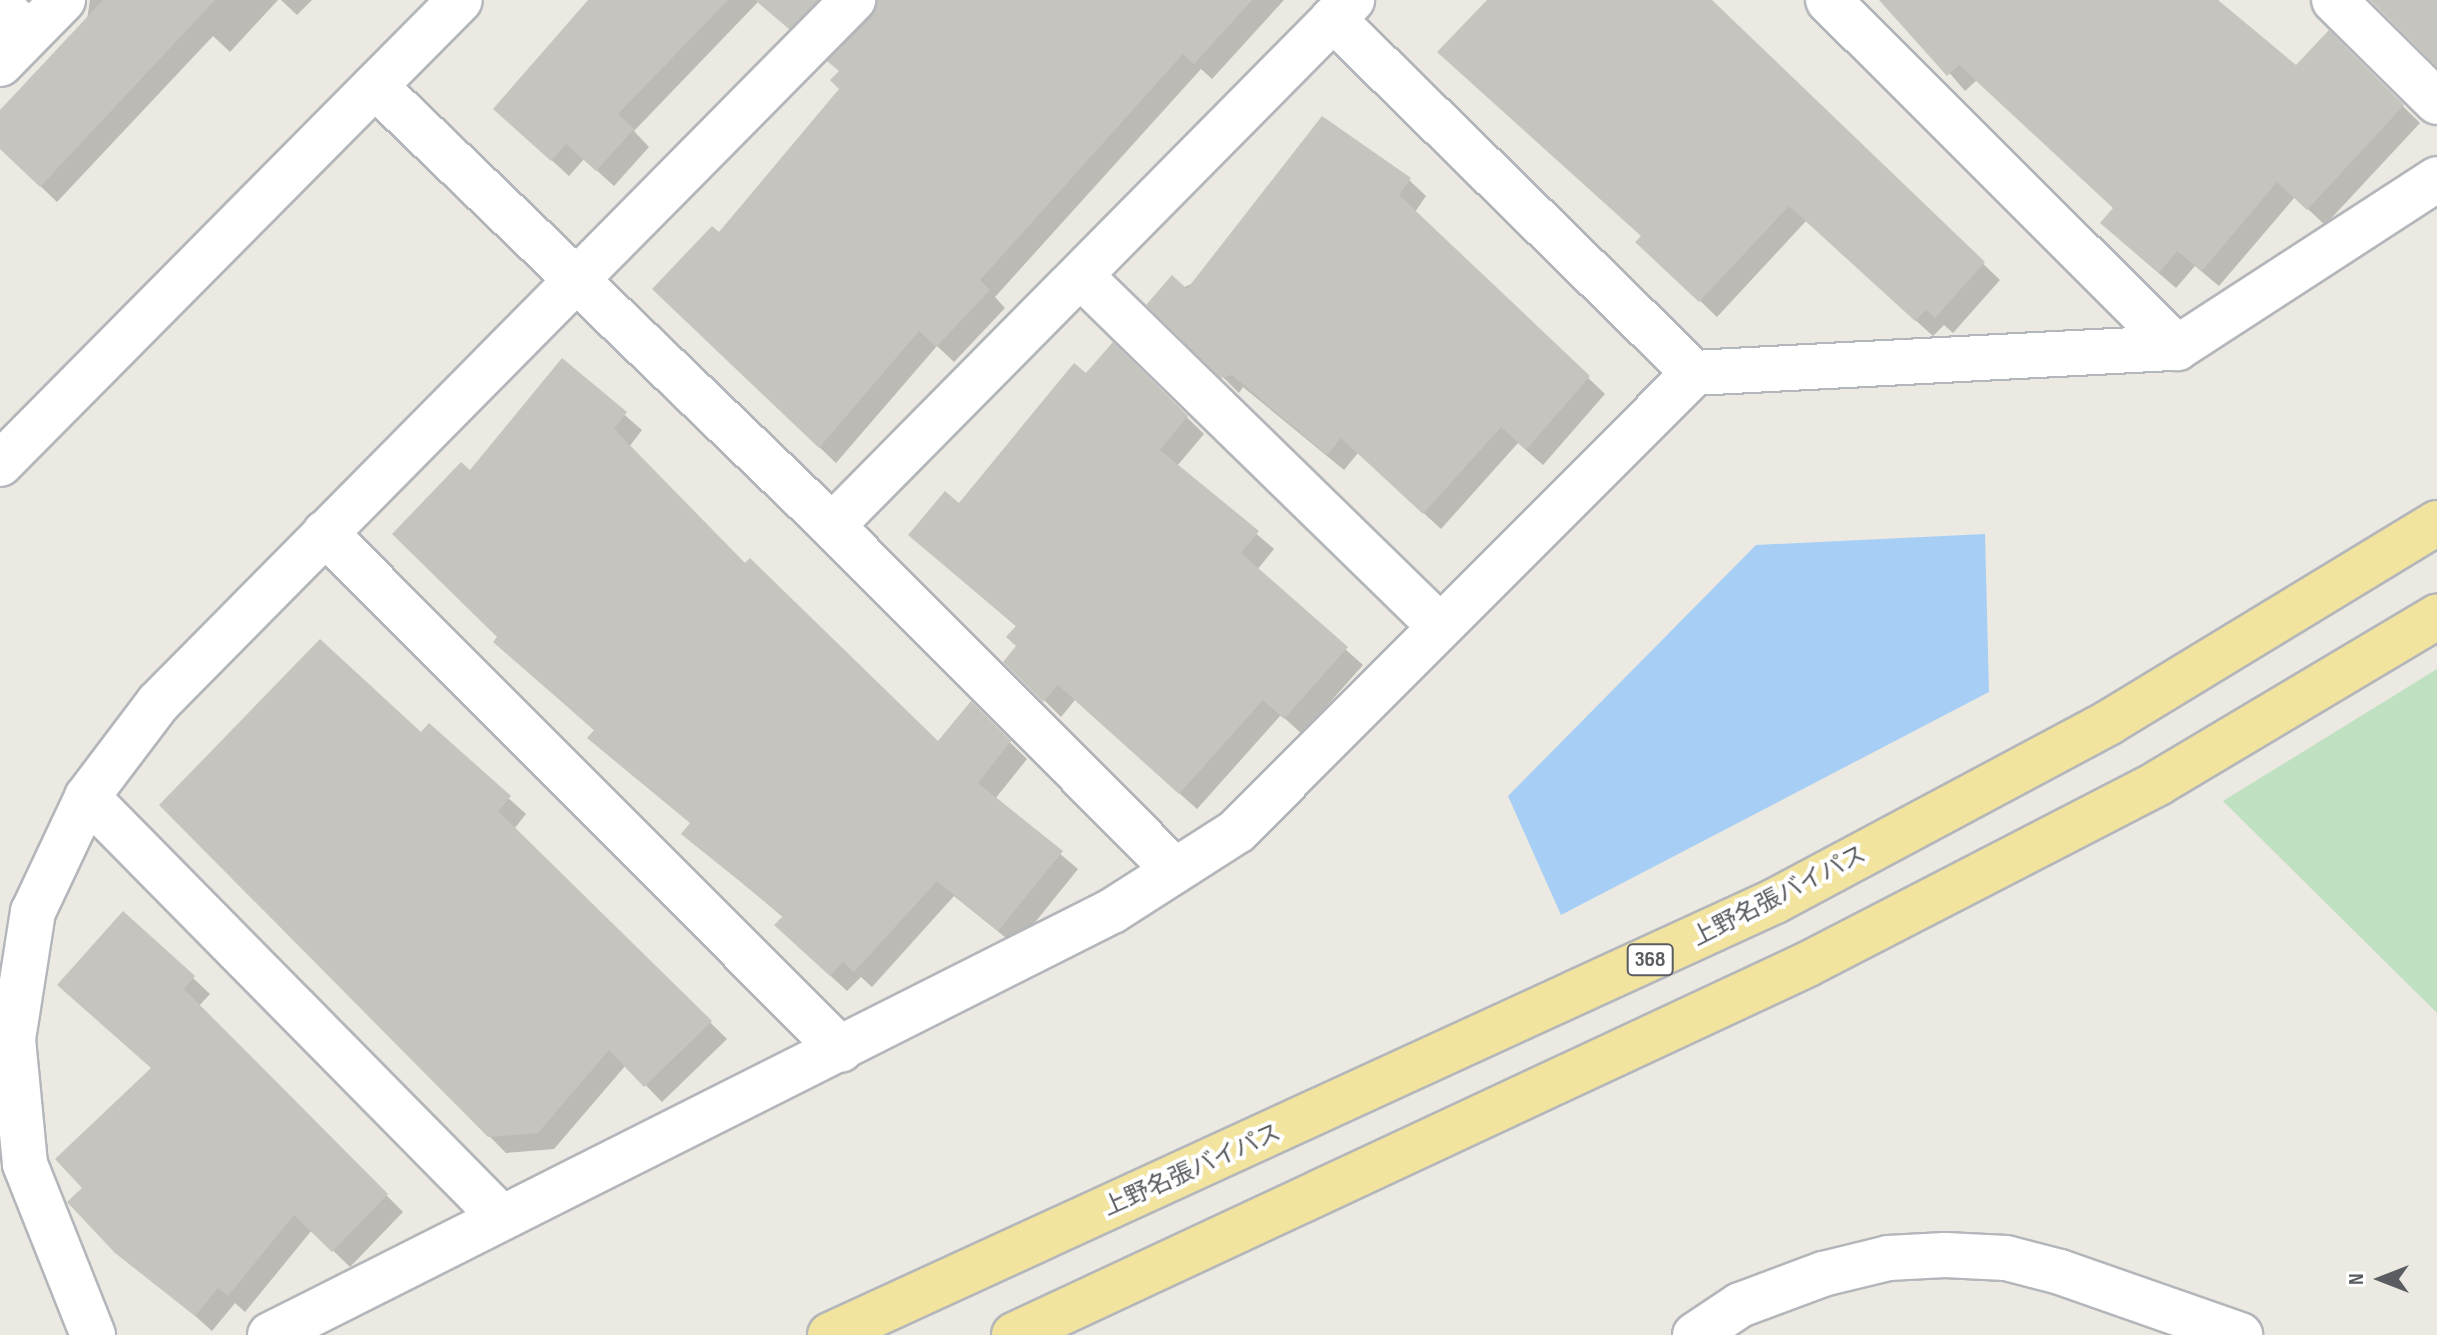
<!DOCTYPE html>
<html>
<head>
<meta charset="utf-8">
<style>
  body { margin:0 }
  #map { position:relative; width:2437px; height:1335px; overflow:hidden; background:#ebe9e1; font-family:"Sofia Sans Condensed","Noto Sans JP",sans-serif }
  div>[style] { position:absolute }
  .green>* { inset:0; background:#bfe0c1 }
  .water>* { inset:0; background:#a7cff5 }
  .shadow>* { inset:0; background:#0003 }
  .building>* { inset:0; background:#c6c4be }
  .roads { filter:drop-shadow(2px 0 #b3b6ba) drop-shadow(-2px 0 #b3b6ba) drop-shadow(0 2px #b3b6ba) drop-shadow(0 -2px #b3b6ba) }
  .minor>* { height:44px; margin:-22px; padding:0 22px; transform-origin:22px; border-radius:22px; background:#fff }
  .tertiary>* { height:44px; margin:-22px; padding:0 22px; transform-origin:22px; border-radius:22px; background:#fff }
  .trunk>* { height:44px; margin:-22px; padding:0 22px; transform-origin:22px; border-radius:22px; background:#f2e49e }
  span { translate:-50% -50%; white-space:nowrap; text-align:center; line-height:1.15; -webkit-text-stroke:8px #fff; paint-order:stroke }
  .shield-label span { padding:2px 6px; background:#fff; border:2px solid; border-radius:6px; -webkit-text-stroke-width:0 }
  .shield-label { font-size:22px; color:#595c60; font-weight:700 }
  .street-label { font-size:24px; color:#595c60 }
  .north { position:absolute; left:2341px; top:1239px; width:80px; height:80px; -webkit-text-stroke:6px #fff; paint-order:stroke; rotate:270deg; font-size:22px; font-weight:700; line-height:32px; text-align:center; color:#595c60 }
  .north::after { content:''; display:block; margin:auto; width:28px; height:36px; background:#595c60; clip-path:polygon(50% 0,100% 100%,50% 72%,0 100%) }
</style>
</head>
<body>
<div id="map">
  <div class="green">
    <i style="clip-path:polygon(2437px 669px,2437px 1013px,2223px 801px)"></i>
  </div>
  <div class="water">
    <i style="clip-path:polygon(1985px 534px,1989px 692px,1561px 915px,1508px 796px,1756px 545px)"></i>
  </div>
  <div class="shadow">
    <i style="clip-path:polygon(90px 0,278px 0,230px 52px,213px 36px,57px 202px,0 147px,0 113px,87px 20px)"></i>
    <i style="clip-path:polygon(281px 0,312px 0,297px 15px)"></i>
    <i style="clip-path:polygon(594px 0,855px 0,807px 44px,758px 2px,634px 131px,649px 147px,614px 186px,584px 159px,569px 176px,513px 125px)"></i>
    <i style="clip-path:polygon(878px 0,1284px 0,1212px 79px,1201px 69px,995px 297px,1005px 308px,954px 362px,937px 346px,836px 463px,671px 305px,841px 89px,841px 72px,830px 61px)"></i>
    <i style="clip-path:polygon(1490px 0,1708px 0,2000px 280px,1953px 333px,1944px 325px,1933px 336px,1806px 221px,1717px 317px,1655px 258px)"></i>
    <i style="clip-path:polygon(1887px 0,2215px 0,2296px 68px,2329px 33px,2420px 123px,2325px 225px,2295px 197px,2219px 286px,2195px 266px,2176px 288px,2119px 239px,2115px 208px,1977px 80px,1965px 91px)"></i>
    <i style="clip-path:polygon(1409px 180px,1426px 196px,1415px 212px,1605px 394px,1543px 465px,1518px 443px,1441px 529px,1358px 453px,1344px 470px,1243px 387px,1239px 393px,1149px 304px)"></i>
    <i style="clip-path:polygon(1113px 345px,1204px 434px,1177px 466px,1274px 549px,1257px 570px,1363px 665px,1302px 734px,1281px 715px,1197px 809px,1075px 700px,1061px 717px,1006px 662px,1018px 647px,1017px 627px,928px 551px,960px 506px)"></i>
    <i style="clip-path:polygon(562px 361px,642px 430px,629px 447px,745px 566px,939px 744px,971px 704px,1027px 759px,995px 799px,1078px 869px,1016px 946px,954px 896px,872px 987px,861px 977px,847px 991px,794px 942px,784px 918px,684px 834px,692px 824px,607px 754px,595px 731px,513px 658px,500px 637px,470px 473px)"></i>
    <i style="clip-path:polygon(429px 726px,526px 814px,514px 829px,727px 1039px,662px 1102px,626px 1065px,554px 1149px,506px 1153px,162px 805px,421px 735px)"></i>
    <i style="clip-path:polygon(193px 978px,210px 994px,199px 1006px,403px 1212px,350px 1267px,312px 1230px,245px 1312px,235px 1303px,212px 1331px,87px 1219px,84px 1188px,153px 1069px,77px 1001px)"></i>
  </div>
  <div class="building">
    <i style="clip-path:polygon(103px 0,215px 0,40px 187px,0 149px,0 110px)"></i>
    <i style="clip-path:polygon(588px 0,728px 0,618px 114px,634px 129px,596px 171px,566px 144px,551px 161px,493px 109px)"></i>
    <i style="clip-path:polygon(755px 0,818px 0,789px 29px)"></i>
    <i style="clip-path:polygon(877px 0,1252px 0,1194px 64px,1183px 54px,980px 280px,990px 290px,936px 347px,919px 331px,819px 448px,652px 289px,712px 226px,719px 232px,839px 89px,830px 80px,839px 71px,827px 61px,871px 18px)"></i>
    <i style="clip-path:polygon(1487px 0,1712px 0,1985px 262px,1935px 318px,1926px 310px,1915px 321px,1789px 206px,1699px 302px,1635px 242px,1641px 236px,1437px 52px)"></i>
    <i style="clip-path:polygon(1879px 0,2218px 0,2296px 65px,2329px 30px,2404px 105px,2307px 210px,2277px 182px,2202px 271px,2177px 251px,2159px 273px,2100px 223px,2113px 208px,1959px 65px,1947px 76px)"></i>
    <i style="clip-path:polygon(2370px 0,2437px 0,2437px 67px)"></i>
    <i style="clip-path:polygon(1322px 116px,1411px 178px,1399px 195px,1590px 376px,1526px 450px,1501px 427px,1423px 514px,1341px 438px,1327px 455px,1232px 375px,1221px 378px,1146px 305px,1172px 275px,1187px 289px)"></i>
    <i style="clip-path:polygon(1113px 342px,1188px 416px,1160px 450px,1259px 531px,1241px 553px,1348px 647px,1284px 719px,1263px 700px,1179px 794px,1058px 685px,1043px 702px,1003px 662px,1016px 646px,1006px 637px,1016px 626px,908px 535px,945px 491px,959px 503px,1074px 363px,1086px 373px)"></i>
    <i style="clip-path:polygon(562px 358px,627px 412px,614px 429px,745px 563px,750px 558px,938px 741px,971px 701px,1011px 741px,978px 783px,1063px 851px,998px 931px,937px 881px,854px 972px,843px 962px,830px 976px,774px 925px,783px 916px,681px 834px,690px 823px,587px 738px,594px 730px,493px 642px,497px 637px,392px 534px,461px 462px,470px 470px)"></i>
    <i style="clip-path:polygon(320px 639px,421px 732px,429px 723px,511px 796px,498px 811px,712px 1021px,644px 1087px,609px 1050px,538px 1133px,488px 1137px,159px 805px)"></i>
    <i style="clip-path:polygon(123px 911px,195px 976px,184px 989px,388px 1194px,332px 1252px,294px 1215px,228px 1296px,218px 1288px,195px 1316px,115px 1253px,67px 1202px,82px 1188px,55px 1159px,151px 1068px,57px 985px)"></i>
  </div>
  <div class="roads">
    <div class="minor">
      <i style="left:1828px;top:0;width:493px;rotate:44.9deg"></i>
      <i style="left:2334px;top:0;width:145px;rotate:44.7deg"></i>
      <i style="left:0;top:6px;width:40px;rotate:44deg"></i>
      <i style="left:1333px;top:19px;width:506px;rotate:44.44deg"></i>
      <i style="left:0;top:64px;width:90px;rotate:-45.5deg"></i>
      <i style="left:375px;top:86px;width:634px;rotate:43.91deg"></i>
      <i style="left:832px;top:526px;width:486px;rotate:45.1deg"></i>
      <i style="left:1083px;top:278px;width:495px;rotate:44.3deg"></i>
      <i style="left:832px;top:526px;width:740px;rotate:-45.33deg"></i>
      <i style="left:325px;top:533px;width:730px;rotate:45.06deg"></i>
      <i style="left:87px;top:797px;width:590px;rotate:45.41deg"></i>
      <i style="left:93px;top:1335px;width:184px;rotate:-111.7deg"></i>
      <i style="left:25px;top:1164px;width:126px;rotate:-95.5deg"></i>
      <i style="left:13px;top:1039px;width:129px;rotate:-81.1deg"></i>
      <i style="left:33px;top:912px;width:127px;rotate:-64.8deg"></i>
      <i style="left:87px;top:797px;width:118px;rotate:-52.9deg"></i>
      <i style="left:158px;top:703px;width:989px;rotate:-45.33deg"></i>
      <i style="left:270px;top:1335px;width:943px;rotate:-26.73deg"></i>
      <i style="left:1112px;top:911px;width:148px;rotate:-32.6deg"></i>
      <i style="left:1237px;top:831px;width:647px;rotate:-45.06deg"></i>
      <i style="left:1694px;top:373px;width:484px;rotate:-3deg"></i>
      <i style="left:2177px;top:348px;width:310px;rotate:-33deg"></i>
    </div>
    <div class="tertiary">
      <i style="left:0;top:464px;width:653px;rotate:-45.25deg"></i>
      <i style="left:1695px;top:1335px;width:54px;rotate:-33.7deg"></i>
      <i style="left:1740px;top:1305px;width:89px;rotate:-20.5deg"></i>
      <i style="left:1823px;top:1274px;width:67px;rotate:-13.8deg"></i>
      <i style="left:1888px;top:1258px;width:57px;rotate:-3deg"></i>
      <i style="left:1945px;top:1255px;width:61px;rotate:2.8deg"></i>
      <i style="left:2006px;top:1258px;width:56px;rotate:14.5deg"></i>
      <i style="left:2060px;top:1272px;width:191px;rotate:19.3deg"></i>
    </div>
    <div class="trunk">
      <i style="left:830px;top:1335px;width:1040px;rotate:-24.67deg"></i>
      <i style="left:1775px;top:901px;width:378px;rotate:-28.1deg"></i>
      <i style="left:2108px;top:723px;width:385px;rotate:-31.3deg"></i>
      <i style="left:1014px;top:1335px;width:876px;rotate:-25.04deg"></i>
      <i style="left:1808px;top:964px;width:394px;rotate:-27.3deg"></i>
      <i style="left:2158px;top:783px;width:325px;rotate:-30.8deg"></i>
    </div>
  </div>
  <div class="shield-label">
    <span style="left:1650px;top:960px">368</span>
  </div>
  <div class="street-label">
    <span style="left:1779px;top:896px;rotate:-27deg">上野名張バイパス</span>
    <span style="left:1192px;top:1170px;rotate:-24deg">上野名張バイパス</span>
  </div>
  <div class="north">N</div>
</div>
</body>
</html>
